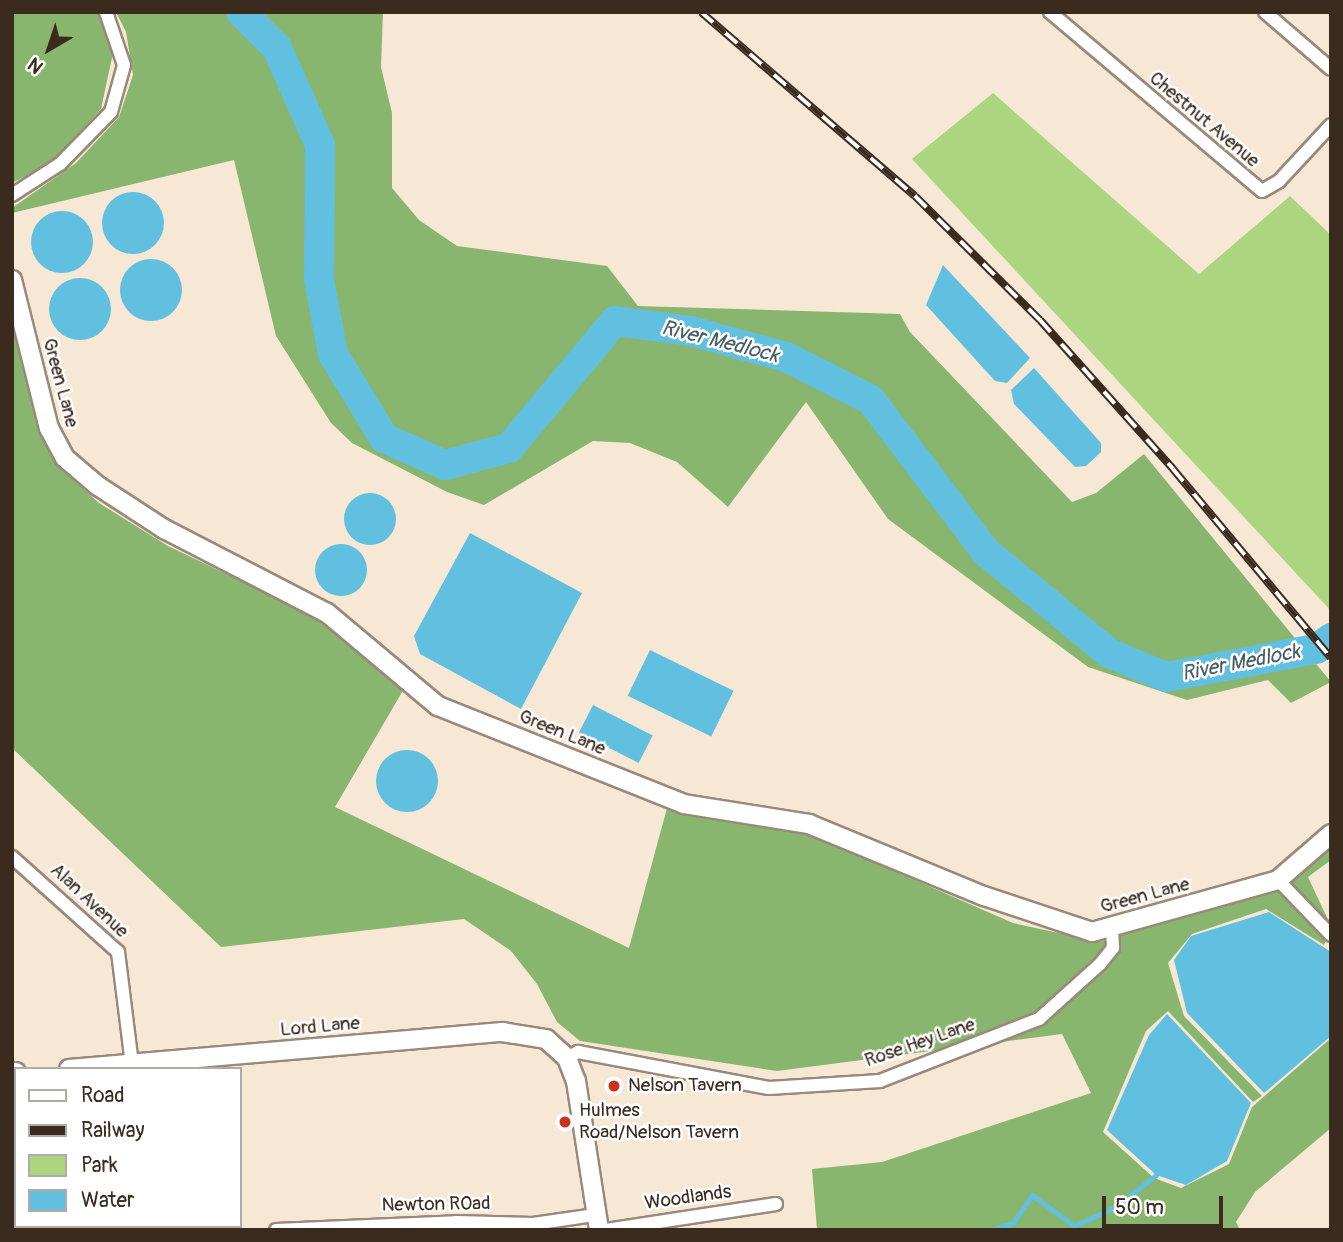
<!DOCTYPE html>
<html>
<head>
<meta charset="utf-8">
<style>
  body { margin:0 }
  #map { position:relative; width:1343px; height:1242px; overflow:hidden; background:#f7e8d5; font-family:Pangolin,sans-serif }
  div>[style] { position:absolute }
  .green>* { inset:0; background:#acd580 }
  .forest>* { inset:0; background:#89b66e }
  .water>* { inset:0; background:#61c0df; transform-origin:0 0 }
  .round { border-radius:50% }
  .stream>* { height:5px; margin:-2.5px; padding:0 2.5px; transform-origin:2.5px; border-radius:2.5px; background:#61c0df }
  .river>* { height:30px; margin:-15px; padding:0 15px; transform-origin:15px; border-radius:15px; background:#61c0df }
  .roads { filter:drop-shadow(2px 0 #99897a) drop-shadow(-2px 0 #99897a) drop-shadow(0 2px #99897a) drop-shadow(0 -2px #99897a) }
  .street>* { height:12px; margin:-6px; padding:0 6px; transform-origin:6px; border-radius:6px; background:#fff }
  .secondary>* { height:18px; margin:-9px; padding:0 9px; transform-origin:9px; border-radius:9px; background:#fff }
  .rail>* { height:8px; margin-top:-4px; transform-origin:0; background:repeating-linear-gradient(90deg,#fff 0 16px,#3b2a1e 0 32px); box-sizing:border-box; border-block:2px solid #3b2a1e }
  .dots>* { width:19px; height:19px; translate:-50% -50%; box-sizing:border-box; border:4px solid #fff; border-radius:50% }
  span { translate:-50% -50%; white-space:nowrap; text-align:center; line-height:1.15; -webkit-text-stroke:5px #fff; paint-order:stroke }
  .street-label { font-size:19px; color:#3b2a1e }
  .poi-label { font-size:19px; color:#3b2a1e }
  .left { translate:0 -50%; text-align:left }
  .water-label { font-size:21px; color:#485e62; font-style:italic }
  .frame { position:absolute; inset:0; border:14px solid #3b2a1e; pointer-events:none }
  .legend { position:absolute; left:14px; top:1067px; width:228px; height:161px; box-sizing:border-box; background:#fff; border:2px solid #b1aaa5; margin:0; padding:9px 12px; list-style:none; font-size:21px; color:#3b2a1e }
  .legend li { display:flex; align-items:center; gap:14px; height:35px }
  .legend b { width:35px; border:2px solid #b1aaa5 }
  .north { position:absolute; left:14px; top:14px; width:70px; height:70px; -webkit-text-stroke:5px #fff; paint-order:stroke; rotate:219deg; font-size:19px; font-weight:700; line-height:28px; text-align:center; color:#3b2a1e }
  .north::after { content:''; display:block; margin:auto; width:24px; height:32px; background:#3b2a1e; clip-path:polygon(50% 0,100% 100%,50% 72%,0 100%) }
  .scale { position:absolute; left:1102px; top:1196px; width:121px; height:32px; box-sizing:border-box; border:4px solid #3b2a1e; border-top:0; padding-left:9px; font-size:21px; line-height:24px; white-space:nowrap; color:#3b2a1e; -webkit-text-stroke:5px #fff; paint-order:stroke }
</style>
</head>
<body>
<div id="map">
  <div class="green">
    <i style="clip-path:polygon(993px 93px,1199px 274px,1290px 196px,1331px 235px,1331px 611px,912px 159px)"></i>
  </div>
  <div class="forest">
    <i style="clip-path:polygon(12px 12px,100px 12px,113px 53px,101px 109px,51px 163px,12px 183px)"></i>
    <i style="clip-path:polygon(116px 12px,383px 12px,381px 67px,392px 113px,392px 188px,419px 220px,457px 246px,607px 266px,638px 306px,900px 314px,910px 332px,1072px 502px,1096px 493px,1144px 454px,1331px 682px,1291px 703px,1268px 680px,1187px 700px,1088px 667px,888px 519px,806px 402px,728px 507px,677px 462px,630px 443px,593px 441px,484px 505px,447px 492px,352px 443px,331px 423px,276px 336px,234px 160px,12px 213px,12px 208px,76px 163px,119px 117px,133px 75px,126px 32px)"></i>
    <i style="clip-path:polygon(12px 315px,32px 405px,42px 437px,57px 465px,99px 503px,168px 546px,328px 623px,405px 687px,335px 807px,629px 948px,667px 808px,707px 819px,805px 832px,1013px 923px,1100px 942px,1257px 890px,1331px 845px,1331px 860px,1308px 877px,1331px 926px,1324px 945px,1266px 909px,1192px 934px,1168px 963px,1184px 1016px,1262px 1096px,1253px 1102px,1168px 1011px,1146px 1031px,1103px 1132px,1154px 1178px,1181px 1188px,1229px 1164px,1252px 1107px,1331px 1038px,1331px 1128px,1255px 1192px,1236px 1222px,1240px 1230px,817px 1230px,812px 1169px,882px 1162px,1091px 1093px,1062px 1034px,777px 1071px,580px 1041px,557px 1022px,537px 984px,511px 951px,464px 919px,221px 947px,12px 748px)"></i>
  </div>
  <div class="water">
    <i class="round" style="left:102px;top:192px;width:62px;height:62px"></i>
    <i class="round" style="left:31px;top:211px;width:62px;height:62px"></i>
    <i class="round" style="left:120px;top:259px;width:62px;height:62px"></i>
    <i style="clip-path:polygon(943px 265px,1030px 358px,1007px 383px,995px 381px,926px 305px)"></i>
    <i class="round" style="left:49px;top:278px;width:62px;height:62px"></i>
    <i style="clip-path:polygon(1034px 368px,1101px 443px,1101px 452px,1086px 466px,1075px 467px,1014px 404px,1011px 390px)"></i>
    <i class="round" style="left:344px;top:493px;width:52px;height:52px"></i>
    <i style="clip-path:polygon(470px 533px,582px 593px,521px 709px,420px 654px,414px 636px)"></i>
    <i class="round" style="left:315px;top:544px;width:52px;height:52px"></i>
    <i style="left:650px;top:650px;width:93px;height:51px;rotate:26deg"></i>
    <i style="left:593px;top:705px;width:67px;height:31px;rotate:27deg"></i>
    <i class="round" style="left:376px;top:750px;width:62px;height:62px"></i>
    <i style="clip-path:polygon(1269px 912px,1331px 952px,1331px 1036px,1264px 1093px,1187px 1013px,1174px 960px,1191px 936px)"></i>
    <i style="clip-path:polygon(1167px 1014px,1251px 1103px,1227px 1161px,1186px 1185px,1156px 1175px,1107px 1130px,1149px 1035px)"></i>
  </div>
  <div class="stream">
    <i style="left:991px;top:1230px;width:23px;rotate:-18deg"></i>
    <i style="left:1013px;top:1223px;width:34px;rotate:-56deg"></i>
    <i style="left:1032px;top:1195px;width:52px;rotate:36.4deg"></i>
    <i style="left:1074px;top:1226px;width:47px;rotate:-24.9deg"></i>
    <i style="left:1117px;top:1206px;width:50px;rotate:-38.5deg"></i>
  </div>
  <div class="river">
    <i style="left:241px;top:12px;width:51px;rotate:45deg"></i>
    <i style="left:277px;top:48px;width:106px;rotate:66.1deg"></i>
    <i style="left:320px;top:145px;width:135px;rotate:90.4deg"></i>
    <i style="left:319px;top:280px;width:75px;rotate:79.3deg"></i>
    <i style="left:333px;top:354px;width:98px;rotate:58.7deg"></i>
    <i style="left:384px;top:438px;width:67px;rotate:23.9deg"></i>
    <i style="left:445px;top:465px;width:66px;rotate:-14.9deg"></i>
    <i style="left:509px;top:448px;width:165px;rotate:-50.2deg"></i>
    <i style="left:615px;top:321px;width:77px;rotate:7.5deg"></i>
    <i style="left:691px;top:331px;width:98px;rotate:15.3deg"></i>
    <i style="left:786px;top:357px;width:95px;rotate:26.8deg"></i>
    <i style="left:871px;top:400px;width:191px;rotate:52.9deg"></i>
    <i style="left:986px;top:552px;width:159px;rotate:39.4deg"></i>
    <i style="left:1109px;top:653px;width:62px;rotate:22.8deg"></i>
    <i style="left:1166px;top:677px;width:153px;rotate:-10.6deg"></i>
    <i style="left:1316px;top:649px;width:19px;rotate:-36deg"></i>
  </div>
  <div class="roads">
    <div class="street">
      <i style="left:1050px;top:12px;width:277px;rotate:40.2deg"></i>
      <i style="left:1262px;top:191px;width:20px;rotate:-30deg"></i>
      <i style="left:1279px;top:181px;width:76px;rotate:-47.1deg"></i>
      <i style="left:1265px;top:12px;width:87px;rotate:40.8deg"></i>
      <i style="left:12px;top:195px;width:57px;rotate:-32.9deg"></i>
      <i style="left:60px;top:164px;width:73px;rotate:-45.6deg"></i>
      <i style="left:111px;top:112px;width:49px;rotate:-74.5deg"></i>
      <i style="left:124px;top:65px;width:56px;rotate:-108.8deg"></i>
      <i style="left:12px;top:857px;width:142px;rotate:41.9deg"></i>
      <i style="left:118px;top:952px;width:114px;rotate:82.9deg"></i>
      <i style="left:1278px;top:880px;width:76px;rotate:46.1deg"></i>
      <i style="left:567px;top:1058px;width:13px;rotate:-29deg"></i>
      <i style="left:578px;top:1052px;width:194px;rotate:10.7deg"></i>
      <i style="left:769px;top:1088px;width:111px;rotate:-3.6deg"></i>
      <i style="left:880px;top:1081px;width:171px;rotate:-21.3deg"></i>
      <i style="left:1039px;top:1019px;width:82px;rotate:-42deg"></i>
      <i style="left:1100px;top:964px;width:21px;rotate:-51deg"></i>
      <i style="left:1113px;top:948px;width:18px;rotate:-93deg"></i>
      <i style="left:163px;top:1226px;width:4px;rotate:90deg"></i>
      <i style="left:276px;top:1230px;width:180px;rotate:-2.5deg"></i>
      <i style="left:456px;top:1222px;width:77px;rotate:1.5deg"></i>
      <i style="left:533px;top:1224px;width:63px;rotate:-8.3deg"></i>
      <i style="left:606px;top:1230px;width:172px;rotate:-8.7deg"></i>
    </div>
    <div class="secondary">
      <i style="left:12px;top:280px;width:153px;rotate:76deg"></i>
      <i style="left:49px;top:428px;width:34px;rotate:62deg"></i>
      <i style="left:65px;top:458px;width:43px;rotate:40.3deg"></i>
      <i style="left:98px;top:486px;width:79px;rotate:33.1deg"></i>
      <i style="left:164px;top:529px;width:183px;rotate:27.3deg"></i>
      <i style="left:327px;top:613px;width:145px;rotate:40deg"></i>
      <i style="left:438px;top:706px;width:265px;rotate:21.7deg"></i>
      <i style="left:684px;top:804px;width:127px;rotate:9.1deg"></i>
      <i style="left:809px;top:824px;width:189px;rotate:22.4deg"></i>
      <i style="left:984px;top:896px;width:114px;rotate:18.4deg"></i>
      <i style="left:1092px;top:932px;width:193px;rotate:-15.6deg"></i>
      <i style="left:1278px;top:880px;width:70px;rotate:-41deg"></i>
      <i style="left:69px;top:1069px;width:435px;rotate:-4.9deg"></i>
      <i style="left:502px;top:1032px;width:45px;rotate:9deg"></i>
      <i style="left:546px;top:1039px;width:28px;rotate:42deg"></i>
      <i style="left:567px;top:1058px;width:25px;rotate:69deg"></i>
      <i style="left:576px;top:1081px;width:151px;rotate:81.2deg"></i>
      <i style="left:12px;top:1072px;width:4px"></i>
    </div>
  </div>
  <div class="rail">
    <i style="left:701px;top:12px;width:282px;rotate:40.7deg"></i>
    <i style="left:915px;top:196px;width:176px;rotate:44.8deg"></i>
    <i style="left:1040px;top:320px;width:200px;rotate:48.2deg"></i>
    <i style="left:1173px;top:469px;width:246px;rotate:50.1deg"></i>
  </div>
  <div class="dots">
    <i style="left:614px;top:1086px;background:#c8321e"></i>
    <i style="left:565px;top:1122px;background:#c8321e"></i>
  </div>
  <div class="street-label">
    <span style="left:1204px;top:120px;rotate:40deg">Chestnut Avenue</span>
    <span style="left:60px;top:383px;rotate:75deg">Green Lane</span>
    <span style="left:562px;top:733px;rotate:22deg">Green Lane</span>
    <span style="left:1145px;top:896px;rotate:-15deg">Green Lane</span>
    <span style="left:89px;top:901px;rotate:43deg">Alan Avenue</span>
    <span style="left:320px;top:1027px;rotate:-5deg">Lord Lane</span>
    <span style="left:920px;top:1043px;rotate:-19deg">Rose Hey Lane</span>
    <span style="left:688px;top:1198px;rotate:-8deg">Woodlands</span>
    <span style="left:436px;top:1205px;rotate:-1deg">Newton ROad</span>
  </div>
  <div class="poi-label">
    <span class="left" style="left:628px;top:1086px">Nelson Tavern</span>
    <span class="left" style="left:579px;top:1122px">Hulmes<br>Road/Nelson Tavern</span>
  </div>
  <div class="water-label">
    <span style="left:720px;top:342px;rotate:14deg">River Medlock</span>
    <span style="left:1241px;top:663px;rotate:-11deg">River Medlock</span>
  </div>
  <div class="frame"></div>
  <ul class="legend">
  <li><b style="height:9px;background:#fff"></b>Road</li>
  <li><b style="height:9px;background:#3b2a1e"></b>Railway</li>
  <li><b style="height:19px;background:#acd580"></b>Park</li>
  <li><b style="height:19px;background:#61c0df"></b>Water</li>
  </ul>
  <div class="north">N</div>
  <div class="scale">50 m</div>
</div>
</body>
</html>
